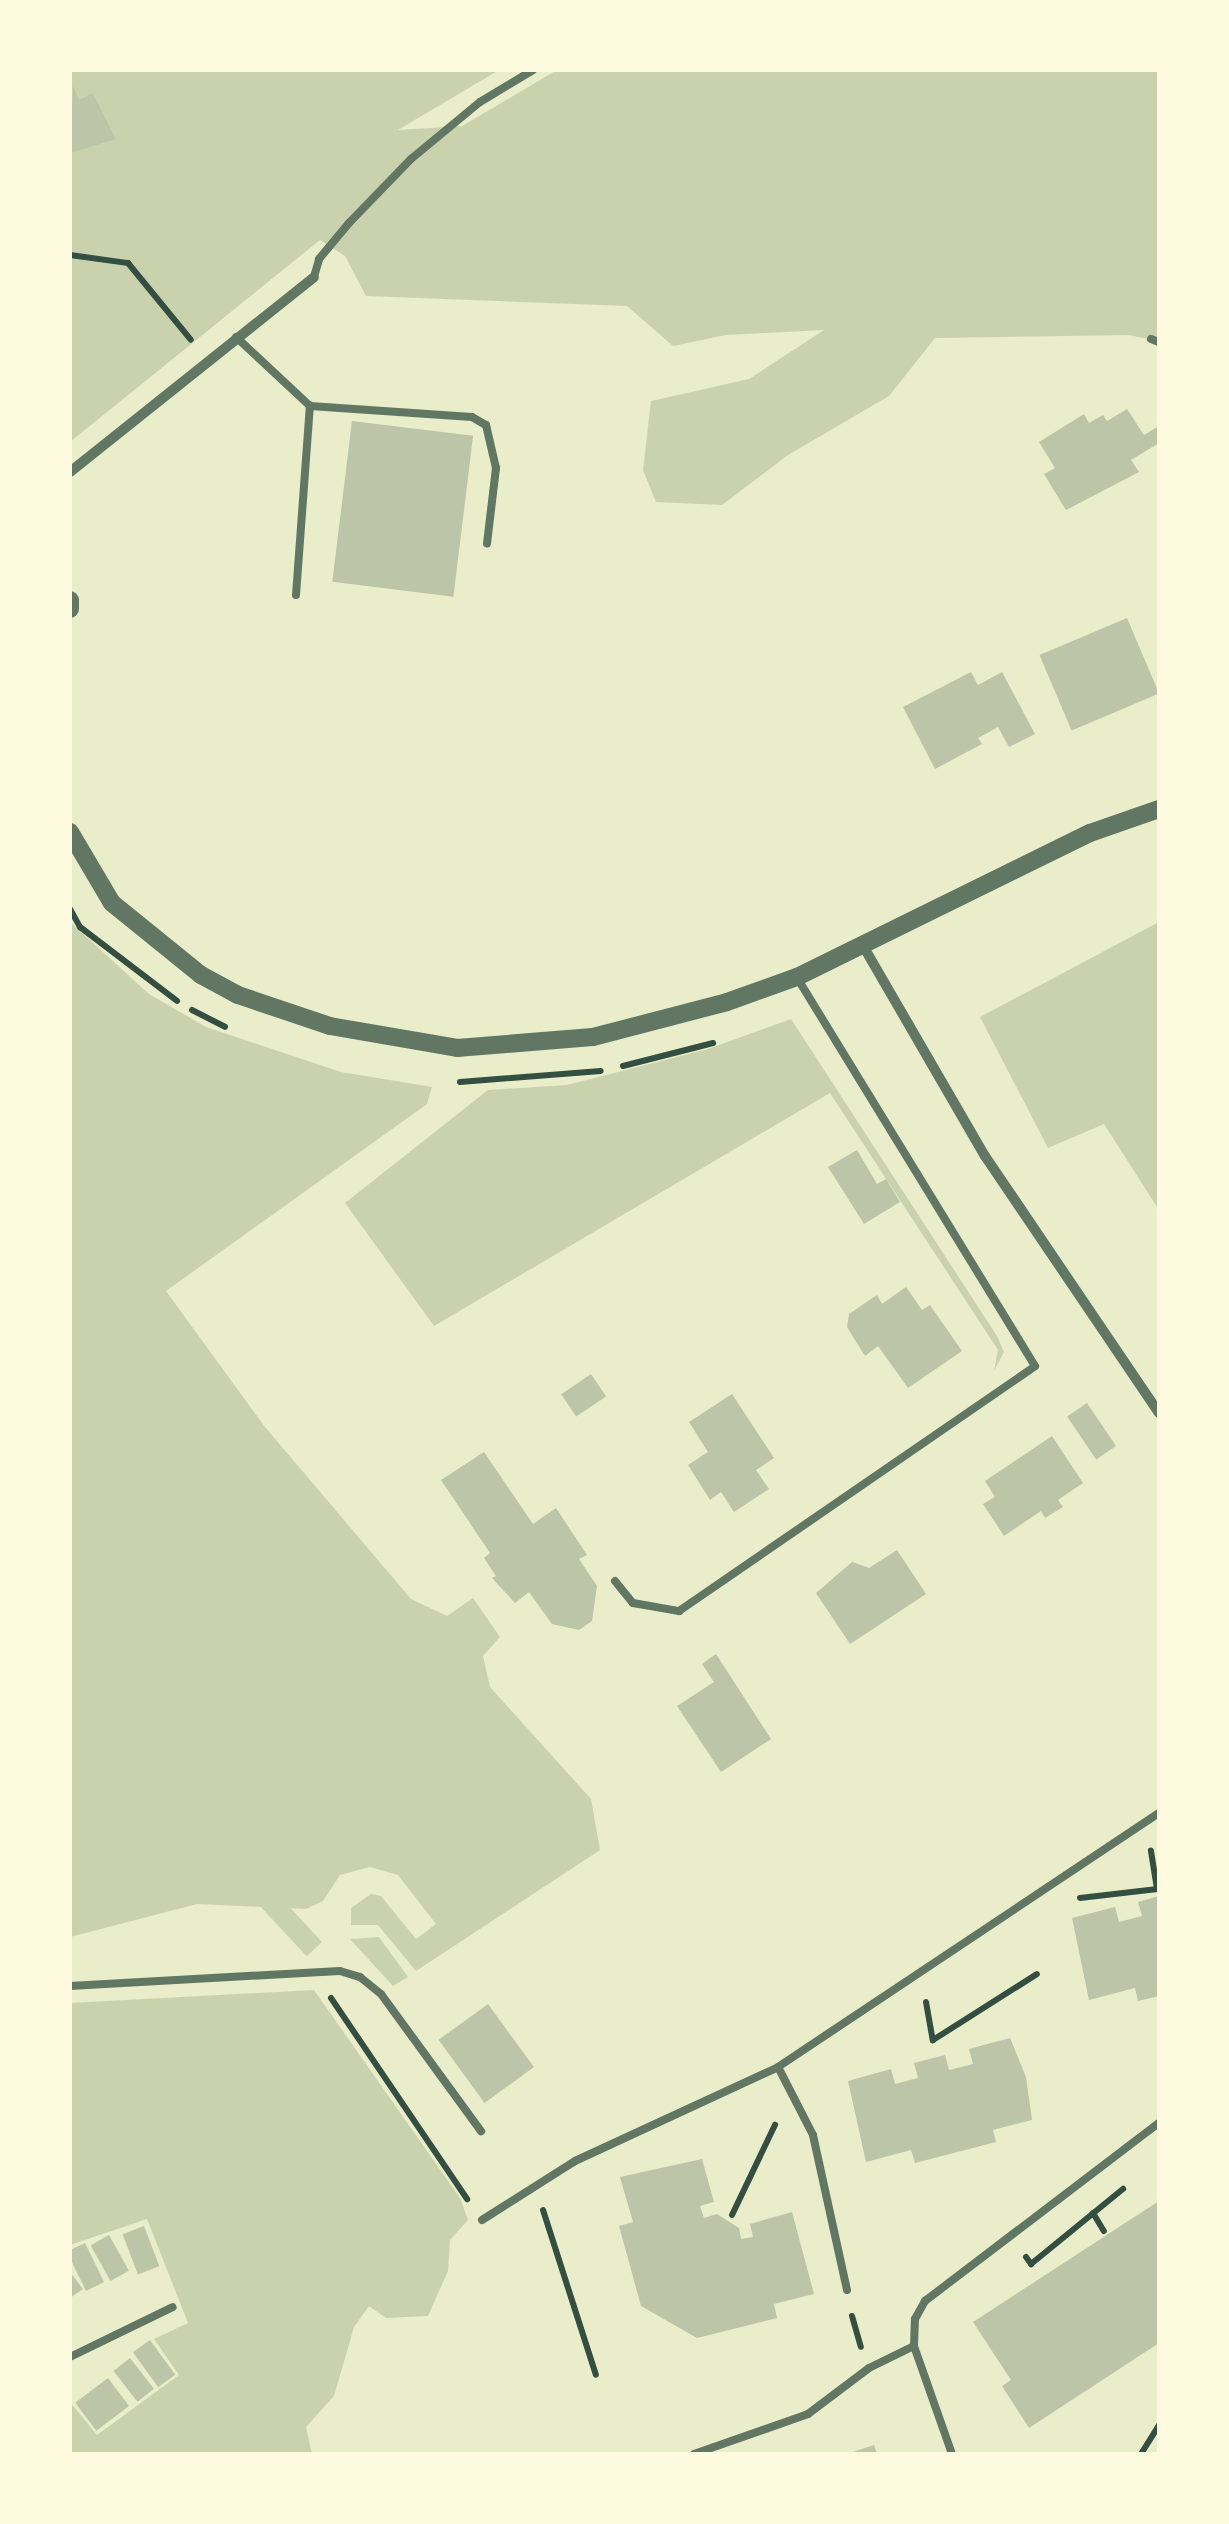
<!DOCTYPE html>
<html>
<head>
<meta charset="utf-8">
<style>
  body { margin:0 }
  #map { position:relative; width:1229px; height:2524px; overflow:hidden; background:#e9edc9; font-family:Ubuntu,sans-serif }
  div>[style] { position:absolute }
  .green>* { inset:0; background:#cad2ad; transform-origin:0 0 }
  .building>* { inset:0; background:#bcc5a7; transform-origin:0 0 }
  .path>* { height:6px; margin:-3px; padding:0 3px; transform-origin:3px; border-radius:3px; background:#344e41 }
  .service>* { height:8px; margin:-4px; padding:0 4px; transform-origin:4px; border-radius:4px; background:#617663 }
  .minor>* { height:10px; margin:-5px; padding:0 5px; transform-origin:5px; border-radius:5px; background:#617663 }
  .tertiary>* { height:18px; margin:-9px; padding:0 9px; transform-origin:9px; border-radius:9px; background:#617663 }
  span { translate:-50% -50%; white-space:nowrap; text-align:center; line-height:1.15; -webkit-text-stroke:10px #fefae0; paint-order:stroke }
  .frame { position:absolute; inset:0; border:72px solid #fefae0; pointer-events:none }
</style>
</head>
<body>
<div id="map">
  <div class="green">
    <i style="clip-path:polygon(70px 70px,499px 70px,398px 130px,462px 126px,557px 70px,1159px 70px,1159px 341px,1129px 335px,935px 338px,889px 396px,788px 455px,722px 505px,656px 502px,643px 470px,651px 401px,749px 379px,824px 330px,726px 335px,673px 346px,627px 306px,366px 296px,345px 256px,320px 240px,70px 442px)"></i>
    <i style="clip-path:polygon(70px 922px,149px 994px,206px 1027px,341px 1072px,432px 1087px,427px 1104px,166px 1291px,265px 1427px,411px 1599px,447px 1616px,473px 1598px,500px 1637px,483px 1656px,490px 1687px,591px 1799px,600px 1850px,416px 1971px,378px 1925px,351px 1925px,351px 1908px,371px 1894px,381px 1896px,416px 1939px,436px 1924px,398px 1875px,370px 1867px,340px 1875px,323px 1901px,306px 1909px,197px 1904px,70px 1937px)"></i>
    <i style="clip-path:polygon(1159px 922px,1159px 1210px,1104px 1124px,1048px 1148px,980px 1017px)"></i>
    <i style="clip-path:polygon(791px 1019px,997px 1336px,1004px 1352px,994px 1371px,998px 1350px,830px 1093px,434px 1326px,345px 1203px,488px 1090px,567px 1085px,708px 1049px)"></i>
    <i style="clip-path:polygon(379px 1937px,408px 1977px,393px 1986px,350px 1939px)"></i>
    <i style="left:322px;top:1942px;width:21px;height:252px;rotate:137deg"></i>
    <i style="clip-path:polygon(314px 1990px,460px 2198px,468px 2220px,450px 2240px,448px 2271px,428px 2316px,386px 2318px,369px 2306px,354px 2327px,334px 2396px,306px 2427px,312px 2454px,70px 2454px,70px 2402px,97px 2435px,179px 2375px,154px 2339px,188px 2323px,147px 2219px,70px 2245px,70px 2003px)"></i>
  </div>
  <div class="building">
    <i style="clip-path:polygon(73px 86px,79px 100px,93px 93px,116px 139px,70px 153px)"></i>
    <i style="clip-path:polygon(1127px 409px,1144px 435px,1159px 426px,1159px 443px,1131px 460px,1139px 472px,1066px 510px,1044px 474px,1055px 468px,1039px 442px,1084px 414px,1089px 423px,1103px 415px,1107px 421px)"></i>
    <i style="left:352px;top:421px;width:122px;height:162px;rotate:7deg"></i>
    <i style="left:1127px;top:618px;width:82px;height:95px;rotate:67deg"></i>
    <i style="clip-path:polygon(971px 672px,978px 685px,1002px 672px,1035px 734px,1009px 747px,998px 727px,978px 738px,982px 744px,935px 769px,903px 707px)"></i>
    <i style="clip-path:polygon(857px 1150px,877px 1184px,886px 1179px,900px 1202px,864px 1224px,828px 1167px)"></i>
    <i style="clip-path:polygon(906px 1287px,922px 1310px,930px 1305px,962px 1351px,908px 1388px,878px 1346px,865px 1356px,847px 1327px,849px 1314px,877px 1295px,882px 1304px)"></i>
    <i style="left:591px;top:1374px;width:27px;height:36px;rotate:56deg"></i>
    <i style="clip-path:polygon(732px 1394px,774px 1458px,756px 1470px,769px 1489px,734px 1512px,721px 1492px,710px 1500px,688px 1465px,708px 1452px,689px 1422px)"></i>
    <i style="left:1087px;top:1403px;width:52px;height:24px;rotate:56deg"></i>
    <i style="clip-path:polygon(1052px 1436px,1083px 1483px,1058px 1500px,1063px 1507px,1045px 1518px,1041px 1511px,1004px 1536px,983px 1504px,995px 1497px,985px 1481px)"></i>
    <i style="clip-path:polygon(484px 1452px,533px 1524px,556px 1508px,587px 1555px,579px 1559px,597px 1586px,592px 1621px,579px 1630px,552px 1624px,529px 1592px,515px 1603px,492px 1578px,496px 1576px,484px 1558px,490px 1553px,441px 1480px)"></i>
    <i style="clip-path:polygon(897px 1550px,926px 1594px,850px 1644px,816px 1593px,852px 1562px,869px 1568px)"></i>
    <i style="clip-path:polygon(716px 1654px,771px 1739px,721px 1772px,677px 1706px,714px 1682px,702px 1664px)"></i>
    <i style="clip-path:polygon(1159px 1896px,1159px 1996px,1138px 2001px,1135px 1988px,1089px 2000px,1072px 1918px,1115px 1907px,1119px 1922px,1142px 1916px,1138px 1902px)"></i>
    <i style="left:488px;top:2004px;width:78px;height:61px;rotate:54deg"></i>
    <i style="clip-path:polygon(1010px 2038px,1026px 2077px,1032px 2120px,993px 2130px,996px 2142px,915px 2163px,911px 2150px,866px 2162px,848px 2081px,891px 2069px,895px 2084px,918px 2078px,914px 2063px,945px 2055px,949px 2070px,973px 2064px,969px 2049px)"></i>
    <i style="clip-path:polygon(702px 2159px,714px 2202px,700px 2206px,704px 2218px,717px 2214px,739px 2228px,741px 2239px,753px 2237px,750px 2224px,792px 2212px,814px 2294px,774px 2304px,777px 2318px,697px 2338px,641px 2306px,619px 2226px,633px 2222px,620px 2177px)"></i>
    <i style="clip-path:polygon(1159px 2201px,1159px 2343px,1029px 2428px,1002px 2386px,1011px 2380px,973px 2322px)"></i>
    <i style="left:144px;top:2226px;width:43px;height:23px;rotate:69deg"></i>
    <i style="left:109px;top:2235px;width:41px;height:21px;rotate:61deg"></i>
    <i style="clip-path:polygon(85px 2243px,104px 2282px,86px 2291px,70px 2258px,70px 2250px)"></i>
    <i style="clip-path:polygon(70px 2272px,83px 2289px,70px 2298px)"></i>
    <i style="left:150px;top:2340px;width:43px;height:21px;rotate:54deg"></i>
    <i style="left:130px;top:2358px;width:39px;height:21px;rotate:52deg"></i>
    <i style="left:108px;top:2378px;width:35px;height:41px;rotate:53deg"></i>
    <i style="clip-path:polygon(874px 2445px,877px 2454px,850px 2454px,850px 2453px)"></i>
  </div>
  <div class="path">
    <i style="left:70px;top:255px;width:59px;rotate:7.9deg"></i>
    <i style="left:128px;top:263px;width:99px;rotate:50.7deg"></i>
    <i style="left:70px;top:909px;width:21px;rotate:61deg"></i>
    <i style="left:80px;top:927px;width:122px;rotate:37.3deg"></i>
    <i style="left:192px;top:1010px;width:37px;rotate:27deg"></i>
    <i style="left:623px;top:1066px;width:93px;rotate:-14.3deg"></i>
    <i style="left:460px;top:1082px;width:141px;rotate:-4.5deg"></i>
    <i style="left:1080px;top:1898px;width:78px;rotate:-6.7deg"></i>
    <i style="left:1157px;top:1889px;width:39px;rotate:-99deg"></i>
    <i style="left:331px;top:1998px;width:243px;rotate:55.9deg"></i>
    <i style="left:926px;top:2002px;width:39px;rotate:80deg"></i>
    <i style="left:933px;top:2040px;width:123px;rotate:-32.4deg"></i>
    <i style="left:543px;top:2210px;width:173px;rotate:72.2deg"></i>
    <i style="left:1093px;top:2213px;width:21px;rotate:59deg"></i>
    <i style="left:732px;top:2215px;width:100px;rotate:-64.5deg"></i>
    <i style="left:1026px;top:2257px;width:9px;rotate:54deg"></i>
    <i style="left:1031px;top:2264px;width:119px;rotate:-39.2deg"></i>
    <i style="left:852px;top:2316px;width:32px;rotate:74deg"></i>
    <i style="left:1141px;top:2454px;width:34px;rotate:-58deg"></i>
  </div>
  <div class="service">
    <i style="left:314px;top:277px;width:19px;rotate:-74deg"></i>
    <i style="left:319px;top:259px;width:47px;rotate:-50.2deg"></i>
    <i style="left:349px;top:223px;width:89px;rotate:-45.9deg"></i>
    <i style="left:411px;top:159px;width:89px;rotate:-39.6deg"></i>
    <i style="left:480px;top:102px;width:62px;rotate:-31.1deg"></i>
    <i style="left:236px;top:337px;width:101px;rotate:43deg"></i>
    <i style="left:310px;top:406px;width:162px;rotate:3.9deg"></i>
    <i style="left:472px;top:417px;width:16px;rotate:30deg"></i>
    <i style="left:486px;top:425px;width:44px;rotate:76.9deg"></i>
    <i style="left:496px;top:468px;width:76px;rotate:96.8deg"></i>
    <i style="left:1151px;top:339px;width:9px;rotate:21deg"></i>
    <i style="left:296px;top:595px;width:190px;rotate:-85.8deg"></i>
    <i style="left:615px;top:1581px;width:28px;rotate:51deg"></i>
    <i style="left:633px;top:1603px;width:47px;rotate:9.9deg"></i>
    <i style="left:679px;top:1611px;width:432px;rotate:-34.5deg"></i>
    <i style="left:1035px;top:1366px;width:454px;rotate:-121.5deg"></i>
    <i style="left:70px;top:1986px;width:270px;rotate:-3.2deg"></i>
    <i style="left:340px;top:1971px;width:21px;rotate:17deg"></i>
    <i style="left:360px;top:1977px;width:27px;rotate:39deg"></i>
    <i style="left:381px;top:1994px;width:170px;rotate:53.9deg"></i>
    <i style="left:482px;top:2220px;width:110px;rotate:-32.4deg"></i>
    <i style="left:575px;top:2161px;width:224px;rotate:-24.8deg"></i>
    <i style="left:847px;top:2290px;width:159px;rotate:-102.4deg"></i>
    <i style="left:813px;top:2135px;width:76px;rotate:-117.2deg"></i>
    <i style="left:778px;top:2067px;width:458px;rotate:-33.7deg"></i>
    <i style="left:70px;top:2357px;width:114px;rotate:-25.9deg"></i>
    <i style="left:694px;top:2454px;width:121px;rotate:-19.3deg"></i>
    <i style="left:808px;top:2414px;width:76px;rotate:-37deg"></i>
    <i style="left:869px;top:2368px;width:50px;rotate:-26.1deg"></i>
    <i style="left:952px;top:2454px;width:114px;rotate:-109.4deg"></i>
    <i style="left:914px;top:2346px;width:27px;rotate:-88deg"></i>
    <i style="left:915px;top:2319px;width:21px;rotate:-61deg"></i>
    <i style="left:925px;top:2301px;width:294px;rotate:-37.3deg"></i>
  </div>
  <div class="minor">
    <i style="left:70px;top:472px;width:312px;rotate:-38.6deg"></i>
    <i style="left:862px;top:944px;width:245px;rotate:59.9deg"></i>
    <i style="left:985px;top:1156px;width:310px;rotate:55.9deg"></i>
  </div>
  <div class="tertiary">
    <i style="left:70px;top:600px;width:9px;rotate:90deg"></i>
    <i style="left:70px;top:832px;width:82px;rotate:59.4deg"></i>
    <i style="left:112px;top:903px;width:114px;rotate:39deg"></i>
    <i style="left:201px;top:975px;width:42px;rotate:28.4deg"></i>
    <i style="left:238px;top:995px;width:97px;rotate:18.6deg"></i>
    <i style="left:330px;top:1026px;width:129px;rotate:9.8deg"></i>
    <i style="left:457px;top:1048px;width:136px;rotate:-4.6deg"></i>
    <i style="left:593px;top:1037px;width:138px;rotate:-14.6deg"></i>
    <i style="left:727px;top:1002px;width:74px;rotate:-19.7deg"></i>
    <i style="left:797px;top:977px;width:326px;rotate:-26.2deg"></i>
    <i style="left:1090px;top:833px;width:73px;rotate:-19.2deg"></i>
  </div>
  <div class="frame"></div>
</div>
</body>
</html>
